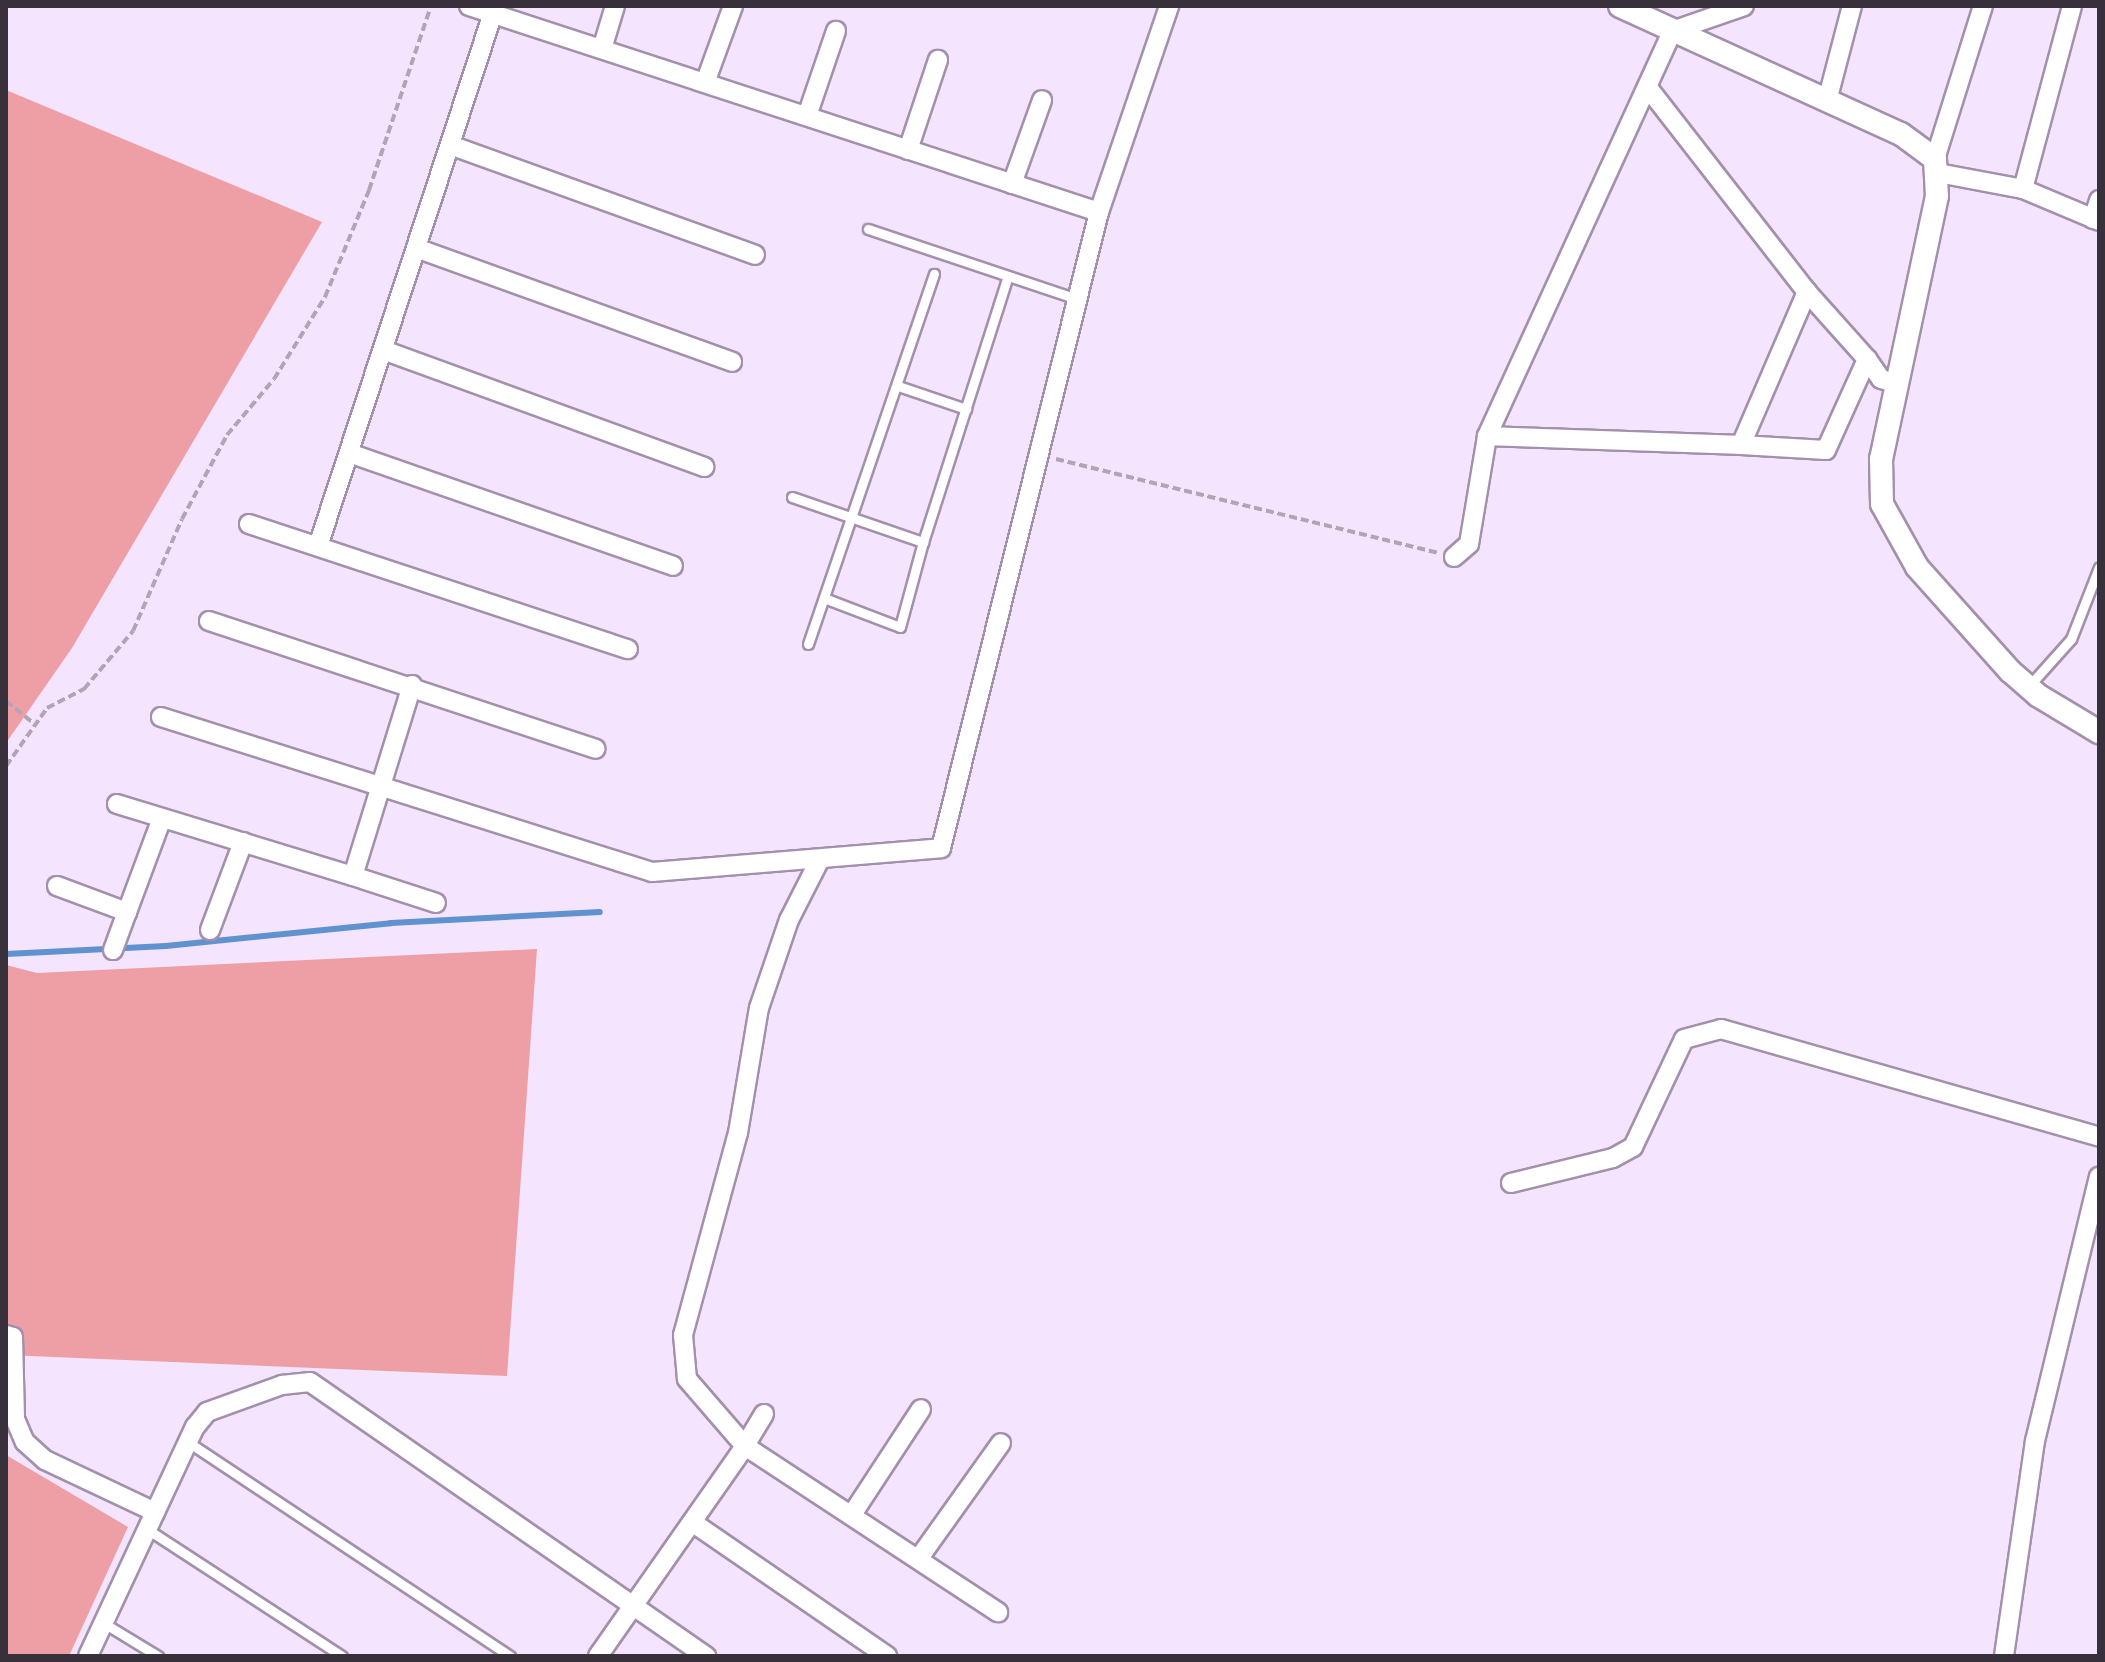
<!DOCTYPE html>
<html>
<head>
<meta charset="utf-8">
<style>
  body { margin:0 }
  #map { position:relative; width:2105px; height:1662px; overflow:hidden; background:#f5e4fd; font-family:Cabin,sans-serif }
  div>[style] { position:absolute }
  .green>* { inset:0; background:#ed9fa5 }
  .stream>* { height:6px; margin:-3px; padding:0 3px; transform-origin:3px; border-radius:3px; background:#6092cf }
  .path>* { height:4px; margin-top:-2px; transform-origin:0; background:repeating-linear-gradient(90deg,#b1a4b7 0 8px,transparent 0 12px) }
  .roads { filter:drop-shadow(2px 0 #a390ac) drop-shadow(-2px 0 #a390ac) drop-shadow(0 2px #a390ac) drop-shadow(0 -2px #a390ac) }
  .service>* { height:9px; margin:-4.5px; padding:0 4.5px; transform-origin:4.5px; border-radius:4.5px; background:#fff }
  .minor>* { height:18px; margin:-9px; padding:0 9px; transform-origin:9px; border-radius:9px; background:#fff }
  .tertiary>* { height:22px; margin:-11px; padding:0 11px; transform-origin:11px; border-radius:11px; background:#fff }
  span { translate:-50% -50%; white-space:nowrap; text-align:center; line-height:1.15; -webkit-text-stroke:8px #fff; paint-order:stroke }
  .frame { position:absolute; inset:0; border:8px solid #38303b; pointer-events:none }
</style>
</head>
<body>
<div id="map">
  <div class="green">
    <i style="clip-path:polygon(6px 90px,322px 222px,72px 648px,6px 743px)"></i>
    <i style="clip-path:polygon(537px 949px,507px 1376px,6px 1355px,6px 965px,37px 973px)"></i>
    <i style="clip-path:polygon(6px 1455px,128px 1527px,69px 1656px,6px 1656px)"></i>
  </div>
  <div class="stream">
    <i style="left:6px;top:954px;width:160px;rotate:-2.9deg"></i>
    <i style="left:166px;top:946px;width:226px;rotate:-5.8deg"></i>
    <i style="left:391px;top:923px;width:209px;rotate:-3deg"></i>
  </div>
  <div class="path">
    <i style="left:1056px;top:459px;width:395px;rotate:13.8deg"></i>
    <i style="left:6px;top:701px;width:38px;rotate:39deg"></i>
    <i style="left:6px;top:766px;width:71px;rotate:-54.7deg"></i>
    <i style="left:47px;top:708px;width:42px;rotate:-27.2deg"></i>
    <i style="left:84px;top:689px;width:76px;rotate:-49.8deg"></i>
    <i style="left:133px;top:631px;width:122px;rotate:-66.4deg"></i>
    <i style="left:182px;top:519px;width:95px;rotate:-61.8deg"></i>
    <i style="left:227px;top:435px;width:73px;rotate:-50deg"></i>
    <i style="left:274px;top:379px;width:97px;rotate:-58.1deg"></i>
    <i style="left:325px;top:297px;width:116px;rotate:-67.6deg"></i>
    <i style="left:369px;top:190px;width:194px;rotate:-71.4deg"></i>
  </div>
  <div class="roads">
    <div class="service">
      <i style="left:868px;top:229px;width:220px;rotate:18.5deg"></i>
      <i style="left:898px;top:386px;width:72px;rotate:18.7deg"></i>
      <i style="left:792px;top:497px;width:139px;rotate:19deg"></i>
      <i style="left:923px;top:542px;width:279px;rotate:-72.3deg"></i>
      <i style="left:824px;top:598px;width:81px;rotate:20.9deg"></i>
      <i style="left:900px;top:627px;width:88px;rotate:-74.9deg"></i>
      <i style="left:808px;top:644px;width:391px;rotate:-71.2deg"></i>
      <i style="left:2028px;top:687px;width:64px;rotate:-48.1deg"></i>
      <i style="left:2071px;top:639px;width:77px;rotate:-68.7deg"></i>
      <i style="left:188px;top:1442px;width:387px;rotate:33.6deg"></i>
      <i style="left:147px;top:1529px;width:233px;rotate:33.1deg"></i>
      <i style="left:102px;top:1622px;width:66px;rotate:31.3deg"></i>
    </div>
    <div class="minor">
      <i style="left:469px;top:6px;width:663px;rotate:18.11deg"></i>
      <i style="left:602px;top:49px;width:45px;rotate:-73.2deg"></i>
      <i style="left:705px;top:83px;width:82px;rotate:-70deg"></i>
      <i style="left:1827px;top:101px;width:98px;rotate:-75.3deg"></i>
      <i style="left:807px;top:116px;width:90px;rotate:-71.2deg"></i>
      <i style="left:450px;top:145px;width:324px;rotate:19.8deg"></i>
      <i style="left:908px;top:150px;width:95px;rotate:-71.6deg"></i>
      <i style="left:1935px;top:159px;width:160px;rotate:-72.6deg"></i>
      <i style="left:1938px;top:173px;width:86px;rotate:10.7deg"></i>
      <i style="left:2023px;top:189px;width:82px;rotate:22.8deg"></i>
      <i style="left:1012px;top:184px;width:89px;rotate:-70.3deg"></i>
      <i style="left:2023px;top:189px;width:189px;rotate:-75deg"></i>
      <i style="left:2093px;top:219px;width:20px;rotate:-72deg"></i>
      <i style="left:416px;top:248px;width:336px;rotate:19.8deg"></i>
      <i style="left:383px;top:350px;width:342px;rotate:20deg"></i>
      <i style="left:1867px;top:359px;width:24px;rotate:55deg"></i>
      <i style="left:1881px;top:379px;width:17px;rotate:17deg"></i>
      <i style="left:1487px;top:436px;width:254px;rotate:2deg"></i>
      <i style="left:1741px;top:445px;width:167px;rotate:-66.7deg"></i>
      <i style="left:1807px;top:292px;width:257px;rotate:-127.9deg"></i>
      <i style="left:1741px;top:445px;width:85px;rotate:3.4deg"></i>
      <i style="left:1826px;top:450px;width:100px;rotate:-65.7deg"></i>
      <i style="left:1867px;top:359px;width:90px;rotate:-131.8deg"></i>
      <i style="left:349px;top:453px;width:343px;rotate:19.2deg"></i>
      <i style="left:249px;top:524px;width:399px;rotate:18.3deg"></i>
      <i style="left:318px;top:546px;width:561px;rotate:-71.82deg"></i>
      <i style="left:1454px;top:557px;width:20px;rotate:-41deg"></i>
      <i style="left:1469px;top:544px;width:109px;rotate:-80.5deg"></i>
      <i style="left:1487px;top:436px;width:445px;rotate:-65.4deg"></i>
      <i style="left:1672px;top:31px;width:76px;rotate:-19.1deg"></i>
      <i style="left:209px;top:621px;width:407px;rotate:18.3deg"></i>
      <i style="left:161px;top:717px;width:515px;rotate:17.52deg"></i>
      <i style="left:652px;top:872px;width:290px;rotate:-4.7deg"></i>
      <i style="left:941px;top:848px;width:655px;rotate:-76.05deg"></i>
      <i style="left:1099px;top:212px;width:218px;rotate:-71.2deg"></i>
      <i style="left:117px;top:804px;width:247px;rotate:17deg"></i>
      <i style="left:353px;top:876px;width:200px;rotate:-72.8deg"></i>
      <i style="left:353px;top:876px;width:87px;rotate:18deg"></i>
      <i style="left:57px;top:886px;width:75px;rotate:20.4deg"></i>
      <i style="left:127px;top:912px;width:100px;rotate:-69.6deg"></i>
      <i style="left:210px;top:930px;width:94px;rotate:-69.4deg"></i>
      <i style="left:113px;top:950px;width:40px;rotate:-69.8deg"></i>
      <i style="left:1511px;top:1183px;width:105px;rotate:-13.8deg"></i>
      <i style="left:1613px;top:1158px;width:23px;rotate:-29deg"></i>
      <i style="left:1633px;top:1147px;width:119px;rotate:-64.7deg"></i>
      <i style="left:1684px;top:1039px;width:38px;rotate:-15deg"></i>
      <i style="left:1721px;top:1029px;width:393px;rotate:15.9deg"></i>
      <i style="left:6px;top:1335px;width:7px;rotate:16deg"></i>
      <i style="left:13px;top:1337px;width:82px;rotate:88.6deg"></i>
      <i style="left:15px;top:1419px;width:25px;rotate:67deg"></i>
      <i style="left:25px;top:1442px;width:27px;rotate:42deg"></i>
      <i style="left:45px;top:1460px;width:122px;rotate:25.3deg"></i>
      <i style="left:764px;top:1414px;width:37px;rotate:121deg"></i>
      <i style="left:745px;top:1446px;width:303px;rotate:33.3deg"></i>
      <i style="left:853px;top:1513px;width:124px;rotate:-56.8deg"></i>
      <i style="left:692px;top:1522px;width:237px;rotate:34.5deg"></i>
      <i style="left:919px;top:1558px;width:141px;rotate:-54.5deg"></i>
      <i style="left:88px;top:1656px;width:253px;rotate:-65deg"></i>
      <i style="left:195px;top:1427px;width:19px;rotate:-51deg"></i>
      <i style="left:207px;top:1412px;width:80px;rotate:-19.8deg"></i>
      <i style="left:282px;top:1385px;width:28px;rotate:-6deg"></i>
      <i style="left:310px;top:1382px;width:482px;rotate:34.7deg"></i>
      <i style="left:598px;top:1656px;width:256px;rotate:-55deg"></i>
      <i style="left:745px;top:1446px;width:89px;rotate:-130.9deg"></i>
      <i style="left:687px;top:1379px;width:44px;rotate:-95.2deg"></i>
      <i style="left:683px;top:1335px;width:209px;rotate:-74.8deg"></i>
      <i style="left:738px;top:1133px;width:127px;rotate:-80.5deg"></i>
      <i style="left:759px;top:1008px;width:93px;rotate:-71.2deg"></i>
      <i style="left:789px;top:920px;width:66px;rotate:-63deg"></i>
      <i style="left:2004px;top:1656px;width:217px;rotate:-81.8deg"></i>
      <i style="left:2035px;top:1441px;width:272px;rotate:-76.4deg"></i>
    </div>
    <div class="tertiary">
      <i style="left:1620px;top:6px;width:309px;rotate:24.5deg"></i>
      <i style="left:1901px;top:134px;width:42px;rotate:36.3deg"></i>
      <i style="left:1935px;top:159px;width:37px;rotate:87deg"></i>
      <i style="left:1937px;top:196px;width:269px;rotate:102deg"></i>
      <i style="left:1881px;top:459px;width:45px;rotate:88.7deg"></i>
      <i style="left:1882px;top:504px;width:72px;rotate:60.9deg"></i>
      <i style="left:1917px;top:567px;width:140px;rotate:48.2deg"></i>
      <i style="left:2010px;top:671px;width:38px;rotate:41deg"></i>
      <i style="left:2039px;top:696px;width:70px;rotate:31deg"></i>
    </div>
  </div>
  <div class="frame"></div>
</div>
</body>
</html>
